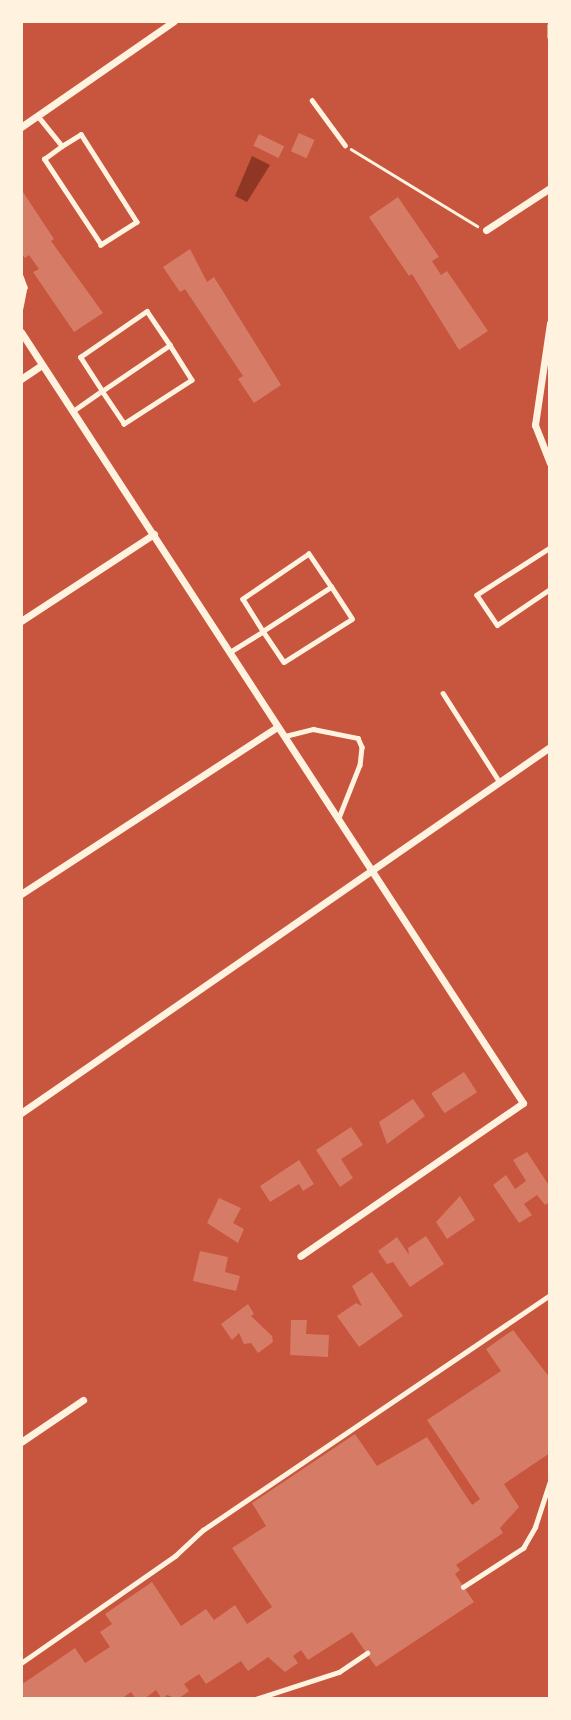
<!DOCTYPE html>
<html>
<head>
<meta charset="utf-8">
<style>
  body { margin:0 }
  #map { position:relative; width:571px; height:1720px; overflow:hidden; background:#c8553d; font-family:"PT Sans",sans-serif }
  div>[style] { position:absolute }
  .water>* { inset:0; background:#8f3625 }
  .building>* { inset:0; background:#d67c66; transform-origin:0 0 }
  .path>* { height:2.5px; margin:-1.25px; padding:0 1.25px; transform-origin:1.25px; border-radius:1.25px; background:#fff3e0 }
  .service>* { height:4.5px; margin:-2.25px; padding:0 2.25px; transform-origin:2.25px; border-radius:2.25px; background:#fff3e0 }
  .minor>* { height:7px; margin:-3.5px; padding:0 3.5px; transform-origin:3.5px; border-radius:3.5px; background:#fff3e0 }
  span { translate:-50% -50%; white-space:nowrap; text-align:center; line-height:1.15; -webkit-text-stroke:5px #fff3e0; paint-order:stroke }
  .frame { position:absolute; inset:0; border:23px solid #fff3e0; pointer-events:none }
</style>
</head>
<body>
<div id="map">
  <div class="water">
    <i style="clip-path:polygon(252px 156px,270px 165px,247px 202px,235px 196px)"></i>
  </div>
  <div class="building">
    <i style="left:299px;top:133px;width:17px;height:20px;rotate:24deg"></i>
    <i style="left:259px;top:134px;width:28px;height:13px;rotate:26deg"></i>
    <i style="clip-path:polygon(21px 189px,54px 239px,51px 241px,103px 313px,74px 332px,33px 272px,39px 269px,29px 255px,25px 258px,21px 253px)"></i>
    <i style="clip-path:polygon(398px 197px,439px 257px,432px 261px,441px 275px,447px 271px,488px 331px,459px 350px,412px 274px,409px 276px,369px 217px)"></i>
    <i style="clip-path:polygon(190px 249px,207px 282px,214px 277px,281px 385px,254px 403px,238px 379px,243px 376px,185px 289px,180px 292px,163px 267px)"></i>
    <i style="left:464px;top:1072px;width:24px;height:39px;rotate:57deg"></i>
    <i style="clip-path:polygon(413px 1099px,425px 1116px,387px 1144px,379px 1122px)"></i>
    <i style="clip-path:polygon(351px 1127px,363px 1145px,341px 1159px,353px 1178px,340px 1187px,316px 1150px)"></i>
    <i style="clip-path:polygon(527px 1152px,550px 1187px,550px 1202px,545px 1205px,537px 1195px,524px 1204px,532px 1215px,519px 1223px,493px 1185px,506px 1175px,515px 1189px,526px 1181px,513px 1160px)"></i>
    <i style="clip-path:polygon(299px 1160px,314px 1184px,303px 1191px,299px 1184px,270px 1202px,260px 1186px)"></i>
    <i style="clip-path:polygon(460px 1196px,475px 1220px,447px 1239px,436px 1222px)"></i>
    <i style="clip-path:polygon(219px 1198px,241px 1208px,233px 1223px,244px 1229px,238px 1243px,207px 1223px)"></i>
    <i style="clip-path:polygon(426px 1236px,444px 1264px,410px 1287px,393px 1262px,387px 1264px,378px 1251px,397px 1237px,409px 1255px,408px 1248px)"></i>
    <i style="clip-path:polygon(200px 1251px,228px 1257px,225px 1272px,240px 1276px,236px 1291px,193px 1281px)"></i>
    <i style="clip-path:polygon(372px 1272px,403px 1316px,359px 1347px,337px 1316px,356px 1303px,362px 1306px,352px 1286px)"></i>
    <i style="clip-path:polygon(248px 1304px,254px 1314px,251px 1316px,272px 1336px,273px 1342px,258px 1353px,251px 1343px,244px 1344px,239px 1333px,232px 1340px,221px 1324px)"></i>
    <i style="clip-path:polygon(291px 1320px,307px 1320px,306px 1334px,329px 1335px,328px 1357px,290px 1355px)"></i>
    <i style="clip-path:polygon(513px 1330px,550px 1378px,550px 1453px,504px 1484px,519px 1507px,500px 1528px,503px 1533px,456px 1565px,460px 1570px,455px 1574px,474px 1602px,376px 1667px,352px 1632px,308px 1660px,301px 1650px,293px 1656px,298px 1663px,285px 1672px,268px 1657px,248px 1671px,241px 1661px,206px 1684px,199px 1674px,184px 1684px,189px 1691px,178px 1699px,167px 1695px,162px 1699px,156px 1690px,144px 1699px,136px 1699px,131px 1692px,121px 1699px,24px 1699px,21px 1685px,75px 1648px,85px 1663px,110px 1647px,100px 1632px,112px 1624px,105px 1614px,152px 1582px,181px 1626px,206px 1609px,214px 1620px,235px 1605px,247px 1624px,272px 1607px,232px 1548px,266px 1526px,252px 1503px,355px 1434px,377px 1466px,427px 1437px,472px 1505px,480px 1499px,427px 1420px,501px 1371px,486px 1349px)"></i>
  </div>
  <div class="path">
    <i style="left:351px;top:149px;width:148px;rotate:31.4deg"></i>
  </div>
  <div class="service">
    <i style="left:550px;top:25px;width:12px;rotate:90deg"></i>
    <i style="left:312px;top:100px;width:56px;rotate:53.7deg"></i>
    <i style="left:38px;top:116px;width:38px;rotate:51deg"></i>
    <i style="left:62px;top:146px;width:22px;rotate:-32deg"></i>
    <i style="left:81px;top:134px;width:104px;rotate:57.5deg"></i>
    <i style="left:137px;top:222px;width:43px;rotate:147.4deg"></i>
    <i style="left:101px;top:245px;width:103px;rotate:-123.5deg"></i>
    <i style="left:44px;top:159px;width:22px;rotate:-36deg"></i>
    <i style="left:21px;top:276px;width:12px;rotate:70deg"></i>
    <i style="left:25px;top:287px;width:21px;rotate:101deg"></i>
    <i style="left:73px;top:411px;width:35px;rotate:-35deg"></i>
    <i style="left:102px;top:391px;width:82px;rotate:-34.1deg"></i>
    <i style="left:170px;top:345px;width:41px;rotate:57.8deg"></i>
    <i style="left:192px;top:380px;width:81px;rotate:147.1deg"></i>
    <i style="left:124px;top:424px;width:40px;rotate:-124deg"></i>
    <i style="left:102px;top:391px;width:40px;rotate:-122.9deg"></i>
    <i style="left:80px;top:357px;width:81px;rotate:-34.5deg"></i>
    <i style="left:147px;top:311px;width:41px;rotate:55.9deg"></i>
    <i style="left:550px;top:548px;width:87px;rotate:147.2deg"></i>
    <i style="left:477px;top:595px;width:36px;rotate:56deg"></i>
    <i style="left:497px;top:625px;width:64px;rotate:-34.2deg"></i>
    <i style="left:230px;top:652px;width:39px;rotate:-32deg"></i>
    <i style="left:263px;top:631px;width:37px;rotate:56deg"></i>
    <i style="left:284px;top:662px;width:80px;rotate:-32.3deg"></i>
    <i style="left:352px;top:619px;width:38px;rotate:-123deg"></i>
    <i style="left:331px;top:587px;width:40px;rotate:-124deg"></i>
    <i style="left:309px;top:554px;width:80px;rotate:145.7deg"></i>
    <i style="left:243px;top:599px;width:38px;rotate:58deg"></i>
    <i style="left:263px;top:631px;width:81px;rotate:-32.9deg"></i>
    <i style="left:443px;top:693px;width:104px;rotate:57.5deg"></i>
    <i style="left:285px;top:736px;width:29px;rotate:-14deg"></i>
    <i style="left:313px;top:729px;width:46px;rotate:11.3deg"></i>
    <i style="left:358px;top:738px;width:10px;rotate:66deg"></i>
    <i style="left:362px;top:747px;width:18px;rotate:96deg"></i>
    <i style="left:360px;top:765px;width:57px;rotate:111.6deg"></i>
    <i style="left:463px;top:1587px;width:72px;rotate:-33deg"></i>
    <i style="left:523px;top:1548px;width:24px;rotate:-60deg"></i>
    <i style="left:535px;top:1527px;width:48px;rotate:-71.9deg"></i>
    <i style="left:21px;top:1663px;width:188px;rotate:-34.8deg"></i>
    <i style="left:175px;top:1556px;width:38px;rotate:-43deg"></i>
    <i style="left:203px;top:1530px;width:419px;rotate:-34.1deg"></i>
    <i style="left:256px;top:1699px;width:87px;rotate:-18deg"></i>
    <i style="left:339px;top:1672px;width:34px;rotate:-34deg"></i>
  </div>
  <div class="minor">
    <i style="left:21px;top:127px;width:186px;rotate:-34.7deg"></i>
    <i style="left:486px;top:230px;width:77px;rotate:-33.3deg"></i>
    <i style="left:550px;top:323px;width:103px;rotate:98.4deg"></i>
    <i style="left:535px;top:425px;width:41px;rotate:68.5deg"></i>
    <i style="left:21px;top:332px;width:920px;rotate:56.93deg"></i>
    <i style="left:523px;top:1103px;width:270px;rotate:145.5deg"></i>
    <i style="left:21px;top:379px;width:25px;rotate:-34deg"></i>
    <i style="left:21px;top:621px;width:159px;rotate:-33.2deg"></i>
    <i style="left:21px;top:894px;width:306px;rotate:-33.1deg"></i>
    <i style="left:21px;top:1113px;width:643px;rotate:-34.68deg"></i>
    <i style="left:21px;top:1442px;width:75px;rotate:-34.1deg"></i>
  </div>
  <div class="frame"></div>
</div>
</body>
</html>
